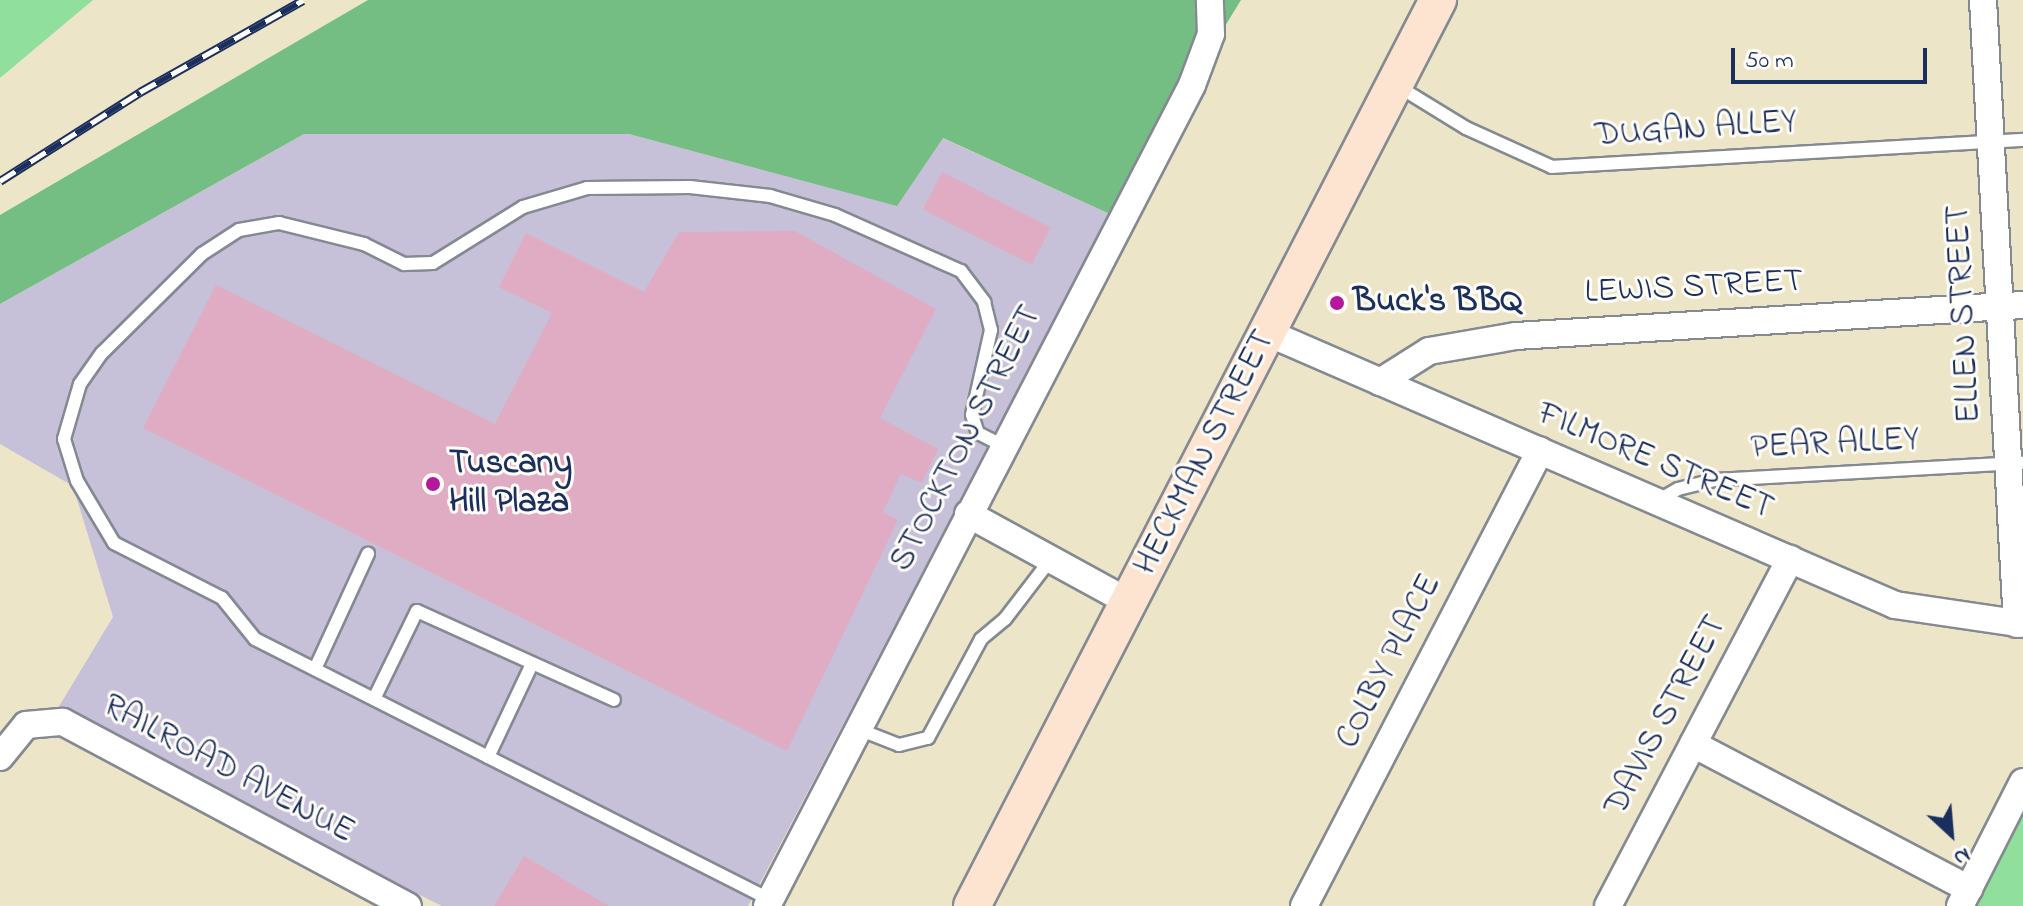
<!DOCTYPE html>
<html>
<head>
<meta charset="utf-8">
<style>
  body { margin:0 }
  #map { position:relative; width:2023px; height:906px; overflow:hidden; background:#ede5c7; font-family:"Indie Flower",sans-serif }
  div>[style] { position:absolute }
  .industrial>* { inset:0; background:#c6c0d9 }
  .green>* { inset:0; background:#91df9c }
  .forest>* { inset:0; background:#74be84 }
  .building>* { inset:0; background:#dfacc3; transform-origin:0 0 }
  .roads { filter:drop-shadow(2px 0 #848a92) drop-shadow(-2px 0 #848a92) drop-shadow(0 2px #848a92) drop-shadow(0 -2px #848a92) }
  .lane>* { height:12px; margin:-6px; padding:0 6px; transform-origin:6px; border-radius:6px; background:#fff }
  .street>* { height:26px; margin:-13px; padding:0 13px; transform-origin:13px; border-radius:13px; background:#fff }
  .secondary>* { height:36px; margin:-18px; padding:0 18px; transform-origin:18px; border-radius:18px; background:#fde4d1 }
  .rail>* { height:9px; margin-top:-4.5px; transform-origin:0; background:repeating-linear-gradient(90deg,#fdfcf7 0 18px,#1b2f5e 0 36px); box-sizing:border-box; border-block:2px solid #1b2f5e }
  .dots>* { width:22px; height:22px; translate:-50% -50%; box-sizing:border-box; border:4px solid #fdfcf7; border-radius:50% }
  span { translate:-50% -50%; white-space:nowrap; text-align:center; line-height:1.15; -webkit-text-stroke:6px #fdfcf7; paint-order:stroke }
  .street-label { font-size:34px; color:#1b2f5e }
  .poi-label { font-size:34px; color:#1b2f5e; font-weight:700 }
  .left { translate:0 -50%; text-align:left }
  .north { position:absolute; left:1911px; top:794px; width:80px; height:80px; -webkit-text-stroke:6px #fdfcf7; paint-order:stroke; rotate:154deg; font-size:22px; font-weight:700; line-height:32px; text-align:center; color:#1b2f5e }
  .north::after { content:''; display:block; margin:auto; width:28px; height:36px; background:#1b2f5e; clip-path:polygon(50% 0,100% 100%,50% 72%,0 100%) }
  .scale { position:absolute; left:1731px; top:48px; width:196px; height:36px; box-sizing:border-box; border:4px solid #1b2f5e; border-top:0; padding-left:10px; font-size:24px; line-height:28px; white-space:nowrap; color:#1b2f5e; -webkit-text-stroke:6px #fdfcf7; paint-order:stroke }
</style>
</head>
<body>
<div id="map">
  <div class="industrial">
    <i style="clip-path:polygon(304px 134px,629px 134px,896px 205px,942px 138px,1110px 214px,748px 906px,442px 906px,55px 713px,113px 617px,73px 486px,0 444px,0 304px)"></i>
  </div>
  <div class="green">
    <i style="clip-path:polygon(0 0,93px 0,0 78px)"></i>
    <i style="clip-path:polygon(2023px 774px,2023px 906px,1959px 906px)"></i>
  </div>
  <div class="forest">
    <i style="clip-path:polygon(368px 0,1241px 0,1110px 214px,943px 138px,897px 206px,629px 134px,304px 134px,0 304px,0 215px)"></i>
  </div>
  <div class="building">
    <i style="left:942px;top:172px;width:122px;height:42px;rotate:27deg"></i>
    <i style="clip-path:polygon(795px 231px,936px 309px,880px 418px,938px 449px,922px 483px,901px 474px,883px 512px,898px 520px,787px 751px,143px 428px,216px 285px,495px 424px,552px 313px,499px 287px,526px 233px,644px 292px,679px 232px)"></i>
    <i style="clip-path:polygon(524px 856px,609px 906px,494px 906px)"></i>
  </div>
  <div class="roads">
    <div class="lane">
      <i style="left:1396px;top:85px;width:82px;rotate:31.6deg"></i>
      <i style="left:1466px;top:128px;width:94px;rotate:24.4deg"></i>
      <i style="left:1552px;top:167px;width:472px;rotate:-3.3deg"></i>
      <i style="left:1659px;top:500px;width:22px;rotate:-30deg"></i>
      <i style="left:1678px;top:489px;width:38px;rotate:-14deg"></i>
      <i style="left:1715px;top:480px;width:308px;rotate:-3.2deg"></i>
      <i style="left:315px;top:669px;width:127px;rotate:-65.3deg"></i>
      <i style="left:374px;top:699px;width:98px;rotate:-64deg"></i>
      <i style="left:417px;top:611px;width:216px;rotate:24.3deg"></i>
      <i style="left:858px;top:729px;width:44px;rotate:21.3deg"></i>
      <i style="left:899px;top:745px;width:30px;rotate:-14deg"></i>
      <i style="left:928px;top:738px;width:112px;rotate:-61.8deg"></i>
      <i style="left:981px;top:639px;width:31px;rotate:-40deg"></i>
      <i style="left:1005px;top:619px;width:76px;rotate:-52.5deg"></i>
      <i style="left:488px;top:757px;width:103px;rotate:-64.7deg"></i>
      <i style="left:771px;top:900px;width:578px;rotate:-153.17deg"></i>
      <i style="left:255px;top:639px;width:53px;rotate:-128.8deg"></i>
      <i style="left:222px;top:598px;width:121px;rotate:-153deg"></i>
      <i style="left:114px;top:543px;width:72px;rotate:-120.8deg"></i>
      <i style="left:77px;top:481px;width:44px;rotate:-107.2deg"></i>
      <i style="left:64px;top:439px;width:57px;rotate:-73.8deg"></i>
      <i style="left:80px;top:384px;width:38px;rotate:-55deg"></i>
      <i style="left:102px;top:353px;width:141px;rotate:-44.7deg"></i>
      <i style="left:202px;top:254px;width:44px;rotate:-33deg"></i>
      <i style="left:239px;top:230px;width:41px;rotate:-9.9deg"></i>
      <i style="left:279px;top:223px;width:88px;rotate:13.9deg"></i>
      <i style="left:364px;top:244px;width:45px;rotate:26.6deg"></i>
      <i style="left:404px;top:264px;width:29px;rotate:-2deg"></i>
      <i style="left:433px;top:263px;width:106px;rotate:-31.9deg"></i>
      <i style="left:523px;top:207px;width:67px;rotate:-16.5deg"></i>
      <i style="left:587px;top:188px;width:103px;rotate:-0.6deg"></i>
      <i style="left:690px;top:187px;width:81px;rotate:6.4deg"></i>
      <i style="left:770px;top:196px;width:68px;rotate:16.3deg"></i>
      <i style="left:835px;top:215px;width:138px;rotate:24deg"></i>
      <i style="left:961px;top:271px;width:39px;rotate:53deg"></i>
      <i style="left:984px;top:302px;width:29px;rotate:76deg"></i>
      <i style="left:991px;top:330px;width:87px;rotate:102.6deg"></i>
      <i style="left:972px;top:415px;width:19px;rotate:72deg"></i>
      <i style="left:978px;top:433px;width:29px;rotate:27deg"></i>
    </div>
    <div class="street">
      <i style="left:1983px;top:0;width:625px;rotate:86.88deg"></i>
      <i style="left:1268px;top:333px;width:683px;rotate:23.45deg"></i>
      <i style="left:1895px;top:605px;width:129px;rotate:8.4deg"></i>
      <i style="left:1380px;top:382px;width:58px;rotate:-32.3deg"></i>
      <i style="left:1429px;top:351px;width:88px;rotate:-9.8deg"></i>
      <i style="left:1516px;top:336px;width:508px;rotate:-3.5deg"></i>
      <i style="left:968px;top:514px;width:183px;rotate:28.7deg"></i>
      <i style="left:1693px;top:744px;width:312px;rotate:27.7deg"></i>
      <i style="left:0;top:757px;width:41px;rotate:-50.9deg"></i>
      <i style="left:26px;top:725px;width:37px;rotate:-5deg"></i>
      <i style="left:63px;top:722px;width:391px;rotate:28.1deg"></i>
      <i style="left:767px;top:906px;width:924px;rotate:-62.63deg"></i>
      <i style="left:1192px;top:85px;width:54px;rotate:-69.6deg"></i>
      <i style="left:1211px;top:34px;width:34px;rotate:-92deg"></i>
      <i style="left:1304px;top:906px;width:513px;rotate:-62.59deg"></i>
      <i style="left:1608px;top:906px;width:392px;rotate:-62.3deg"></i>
      <i style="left:1960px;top:906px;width:139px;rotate:-63.1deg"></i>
    </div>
    <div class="secondary">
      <i style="left:972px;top:906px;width:1019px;rotate:-62.78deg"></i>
    </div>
  </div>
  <div class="rail">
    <i style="left:0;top:181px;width:166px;rotate:-32.4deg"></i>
    <i style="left:140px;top:92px;width:187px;rotate:-29.4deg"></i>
  </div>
  <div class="dots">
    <i style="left:1337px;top:303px;background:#b5179e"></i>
    <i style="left:433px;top:484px;background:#b5179e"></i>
  </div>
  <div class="street-label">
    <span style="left:1696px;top:130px;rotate:-4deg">DUGAN ALLEY</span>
    <span style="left:1694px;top:288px;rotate:-3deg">LEWIS STREET</span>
    <span style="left:1965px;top:314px;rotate:-93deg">ELLEN STREET</span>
    <span style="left:967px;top:439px;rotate:-63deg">STOCKTON STREET</span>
    <span style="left:1835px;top:445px;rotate:-3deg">PEAR ALLEY</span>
    <span style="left:1206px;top:453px;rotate:-63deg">HECKMAN STREET</span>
    <span style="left:1655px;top:462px;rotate:23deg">FILMORE STREET</span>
    <span style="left:1390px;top:662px;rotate:-63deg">COLBY PLACE</span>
    <span style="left:1667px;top:716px;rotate:-62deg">DAVIS STREET</span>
    <span style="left:228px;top:770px;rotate:28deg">RAILROAD AVENUE</span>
  </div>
  <div class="poi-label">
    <span class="left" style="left:1353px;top:303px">Buck's BBQ</span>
    <span class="left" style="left:449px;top:484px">Tuscany<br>Hill Plaza</span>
  </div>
  <div class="north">N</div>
  <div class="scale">50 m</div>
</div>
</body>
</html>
